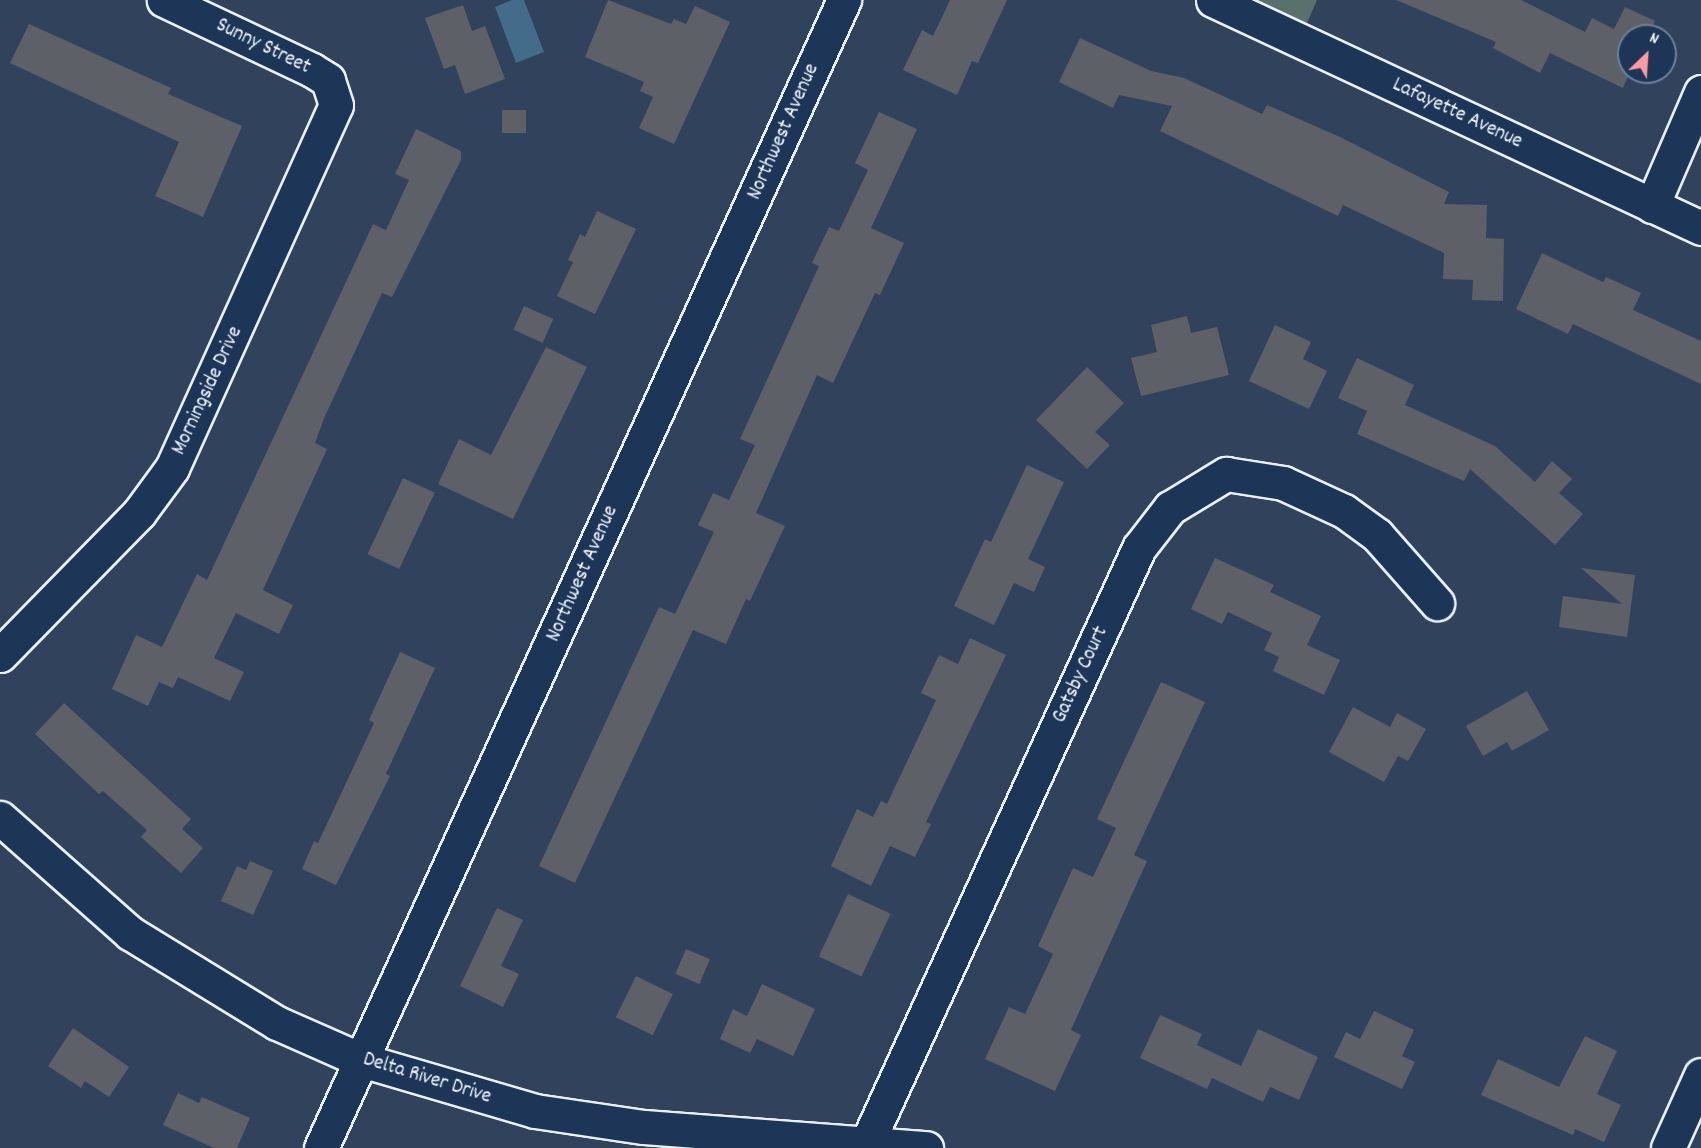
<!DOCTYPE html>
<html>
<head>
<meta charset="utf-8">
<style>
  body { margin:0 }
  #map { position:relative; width:1701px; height:1148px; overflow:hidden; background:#30425c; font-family:Dekko,sans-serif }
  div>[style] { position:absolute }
  .green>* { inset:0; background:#5a706c }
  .water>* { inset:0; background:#426c8a }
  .building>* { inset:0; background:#5e6068; transform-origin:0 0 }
  .roads { filter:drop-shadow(2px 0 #e8f1f8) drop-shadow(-2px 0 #e8f1f8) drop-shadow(0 2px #e8f1f8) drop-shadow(0 -2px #e8f1f8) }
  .street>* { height:33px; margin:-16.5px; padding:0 16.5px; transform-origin:16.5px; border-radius:16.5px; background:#1d3557 }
  .secondary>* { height:33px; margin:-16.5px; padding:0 16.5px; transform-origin:16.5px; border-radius:16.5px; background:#1d3557 }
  span { translate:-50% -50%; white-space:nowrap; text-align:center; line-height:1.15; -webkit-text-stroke:4.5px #1d3557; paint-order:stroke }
  .street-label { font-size:21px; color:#e8f1f8 }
  .north { position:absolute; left:1617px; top:24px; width:60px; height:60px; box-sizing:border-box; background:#1d3557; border:2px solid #6e8097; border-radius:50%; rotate:25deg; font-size:16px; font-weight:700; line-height:24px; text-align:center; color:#e8f1f8 }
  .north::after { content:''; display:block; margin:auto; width:21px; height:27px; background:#ff9aa2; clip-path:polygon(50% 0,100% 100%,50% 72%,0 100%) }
</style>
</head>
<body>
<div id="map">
  <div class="green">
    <i style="clip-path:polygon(1255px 0,1317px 0,1307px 23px)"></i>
  </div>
  <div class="water">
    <i style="clip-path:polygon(512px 0,524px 0,544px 52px,516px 63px,495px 7px)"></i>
  </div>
  <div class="building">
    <i style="clip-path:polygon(608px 0,671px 24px,674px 19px,686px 24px,695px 6px,730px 22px,674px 144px,639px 128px,653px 97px,640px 91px,644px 82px,585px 57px)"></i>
    <i style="clip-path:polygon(950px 0,1007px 0,978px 63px,972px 61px,957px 95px,903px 70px,922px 30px,933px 36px)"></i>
    <i style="clip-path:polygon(1396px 0,1521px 0,1585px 32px,1592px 18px,1614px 29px,1625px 7px,1655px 21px,1647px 36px,1629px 36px,1630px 72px,1623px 88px,1550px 53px,1540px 73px,1493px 48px,1496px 42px)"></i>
    <i style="clip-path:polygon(463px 5px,472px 31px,485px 26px,505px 79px,465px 94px,455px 65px,444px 69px,425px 18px)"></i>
    <i style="clip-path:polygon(29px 24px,171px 88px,168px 94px,242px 126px,203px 217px,155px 196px,179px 142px,10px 63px)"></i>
    <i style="clip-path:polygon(1080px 38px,1151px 71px,1184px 78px,1262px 114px,1267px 105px,1340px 137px,1449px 192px,1444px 204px,1487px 205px,1486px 238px,1504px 239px,1503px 301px,1472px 300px,1473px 280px,1443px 279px,1444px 253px,1343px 205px,1338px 216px,1160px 131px,1172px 106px,1119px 95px,1113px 108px,1059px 82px)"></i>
    <i style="left:526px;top:110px;width:23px;height:24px;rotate:90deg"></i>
    <i style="clip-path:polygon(879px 112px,917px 129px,871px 228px,904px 243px,880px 295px,875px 293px,833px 383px,817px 375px,756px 513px,785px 526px,750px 601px,746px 599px,726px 644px,693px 630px,575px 883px,539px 866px,659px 607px,675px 614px,714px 532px,698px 525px,713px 493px,729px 500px,755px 445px,740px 439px,819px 266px,812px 263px,829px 227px,839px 231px,868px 170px,855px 163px)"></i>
    <i style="clip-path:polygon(416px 129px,461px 151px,461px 160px,392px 297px,382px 293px,325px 416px,315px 443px,327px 449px,263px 590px,293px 605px,279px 634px,236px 613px,214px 658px,244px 672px,230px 701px,178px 677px,173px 688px,159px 682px,148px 706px,112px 689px,136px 635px,162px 647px,197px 574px,207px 580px,373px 224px,386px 230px,409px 180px,395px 174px)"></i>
    <i style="clip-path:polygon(597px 211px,636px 229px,595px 314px,557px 296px,573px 262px,568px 260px,580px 234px,585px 237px)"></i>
    <i style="clip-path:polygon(1542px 253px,1603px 282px,1606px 277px,1641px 293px,1633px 310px,1701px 341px,1701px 384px,1573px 324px,1568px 334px,1516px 309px)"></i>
    <i style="left:524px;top:306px;width:32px;height:26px;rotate:24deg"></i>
    <i style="clip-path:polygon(1187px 316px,1191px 333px,1217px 327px,1229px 375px,1141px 396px,1131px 358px,1157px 352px,1151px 325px)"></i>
    <i style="clip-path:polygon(1275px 325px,1311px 342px,1303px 359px,1327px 371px,1309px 409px,1249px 381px)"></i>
    <i style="clip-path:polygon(546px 347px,587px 367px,513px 519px,438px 484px,459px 439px,491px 455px)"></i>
    <i style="clip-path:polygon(1357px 358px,1414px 385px,1405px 405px,1495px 446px,1535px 482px,1552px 461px,1572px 479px,1559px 493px,1583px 514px,1555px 545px,1470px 469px,1464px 481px,1357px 434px,1367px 411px,1338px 398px)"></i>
    <i style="clip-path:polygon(1087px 367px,1124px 403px,1095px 432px,1110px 445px,1087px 469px,1036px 420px)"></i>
    <i style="clip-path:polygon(1027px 465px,1064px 482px,1028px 559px,1045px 567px,1034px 592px,1014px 583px,994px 625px,954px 606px,985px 539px,991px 542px)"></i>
    <i style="left:403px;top:478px;width:35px;height:84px;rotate:25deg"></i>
    <i style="clip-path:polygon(1215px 558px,1274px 585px,1270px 592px,1321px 616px,1307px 645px,1340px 660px,1324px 695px,1273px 671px,1279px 657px,1264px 650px,1272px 633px,1228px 612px,1222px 624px,1191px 609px)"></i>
    <i style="clip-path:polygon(1581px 568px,1635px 575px,1627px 637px,1559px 627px,1563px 596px,1622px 604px)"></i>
    <i style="clip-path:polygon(970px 638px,1006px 655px,926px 822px,931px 824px,915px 857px,890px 846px,871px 886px,831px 866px,857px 809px,873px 817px,881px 801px,887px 804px,936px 700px,921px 693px,939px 655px,958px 664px)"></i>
    <i style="clip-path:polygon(400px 652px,435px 668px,386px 774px,390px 776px,336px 885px,302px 869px,314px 841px,318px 843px,374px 723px,369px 720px)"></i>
    <i style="clip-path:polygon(1161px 682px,1205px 702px,1134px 855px,1147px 861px,1071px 1030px,1081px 1035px,1055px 1091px,985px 1059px,1009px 1007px,1025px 1014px,1053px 954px,1038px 946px,1073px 868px,1093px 877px,1116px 828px,1097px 819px)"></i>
    <i style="clip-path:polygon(1527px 691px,1549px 730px,1512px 751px,1507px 742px,1483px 756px,1466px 726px)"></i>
    <i style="clip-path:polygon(64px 703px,191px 819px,182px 829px,203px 848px,181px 873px,141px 837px,147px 830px,103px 791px,99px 794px,35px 734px)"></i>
    <i style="clip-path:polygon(1353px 707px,1390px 727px,1397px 713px,1426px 729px,1408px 761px,1398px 756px,1384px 782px,1329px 752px)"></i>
    <i style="clip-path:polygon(250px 861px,273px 871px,253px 915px,221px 901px,237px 866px,246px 870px)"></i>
    <i style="left:848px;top:894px;width:47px;height:69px;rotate:25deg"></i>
    <i style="clip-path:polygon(497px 908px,523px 920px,501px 966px,519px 974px,503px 1007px,460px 986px)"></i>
    <i style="left:686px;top:949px;width:26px;height:27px;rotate:23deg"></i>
    <i style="left:636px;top:976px;width:41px;height:46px;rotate:26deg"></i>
    <i style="clip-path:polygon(762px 984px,815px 1009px,793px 1056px,757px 1039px,750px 1053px,720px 1039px,733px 1009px,747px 1016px)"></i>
    <i style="clip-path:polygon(1374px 1011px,1414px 1030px,1402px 1056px,1415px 1062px,1402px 1089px,1334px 1057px,1346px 1032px,1360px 1039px)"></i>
    <i style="clip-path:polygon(1160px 1015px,1202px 1034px,1197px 1045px,1241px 1066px,1258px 1029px,1318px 1057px,1299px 1100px,1270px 1087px,1263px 1102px,1212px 1078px,1207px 1089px,1140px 1058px)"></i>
    <i style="clip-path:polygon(73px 1028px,129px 1067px,109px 1097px,85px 1081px,81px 1088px,48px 1066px)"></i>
    <i style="clip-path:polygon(1585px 1036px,1617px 1051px,1597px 1094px,1621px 1105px,1604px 1142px,1575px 1129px,1573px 1135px,1481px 1095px,1498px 1059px,1559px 1087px)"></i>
    <i style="clip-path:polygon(178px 1093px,199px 1103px,202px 1097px,250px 1118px,237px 1148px,214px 1148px,163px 1125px)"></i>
  </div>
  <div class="roads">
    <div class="street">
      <i style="left:1213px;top:0;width:539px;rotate:25.04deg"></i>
      <i style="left:1652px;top:206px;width:124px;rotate:-66.7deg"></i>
      <i style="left:0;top:655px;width:199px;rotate:-45.6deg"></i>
      <i style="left:139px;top:513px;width:56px;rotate:-53.7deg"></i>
      <i style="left:172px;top:468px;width:398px;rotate:-65.7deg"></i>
      <i style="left:336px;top:105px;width:26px;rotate:-108deg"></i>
      <i style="left:328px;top:80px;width:19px;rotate:-148deg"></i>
      <i style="left:312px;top:70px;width:164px;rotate:-154.7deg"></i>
      <i style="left:868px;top:1141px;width:652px;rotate:-65.44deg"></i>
      <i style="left:1139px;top:548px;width:51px;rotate:-52.2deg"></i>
      <i style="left:1170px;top:508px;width:66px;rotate:-31.3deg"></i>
      <i style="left:1226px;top:474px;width:58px;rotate:9deg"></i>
      <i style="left:1283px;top:483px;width:67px;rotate:24.7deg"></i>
      <i style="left:1344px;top:511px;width:41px;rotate:36deg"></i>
      <i style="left:1377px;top:535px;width:91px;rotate:48.6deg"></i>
      <i style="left:321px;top:1148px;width:1262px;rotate:-65.51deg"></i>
      <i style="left:1668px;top:1148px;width:80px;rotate:-65.7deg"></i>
    </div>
    <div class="secondary">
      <i style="left:0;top:818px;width:174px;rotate:41.5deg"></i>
      <i style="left:130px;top:933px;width:172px;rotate:31.5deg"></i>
      <i style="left:277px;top:1023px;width:92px;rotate:23.8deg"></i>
      <i style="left:361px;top:1060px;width:181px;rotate:16.3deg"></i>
      <i style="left:535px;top:1111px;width:110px;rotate:8.4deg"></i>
      <i style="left:644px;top:1127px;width:283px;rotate:4.3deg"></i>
    </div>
  </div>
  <div class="street-label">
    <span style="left:263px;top:47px;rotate:26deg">Sunny Street</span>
    <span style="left:1457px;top:114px;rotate:25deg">Lafayette Avenue</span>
    <span style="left:784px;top:132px;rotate:-66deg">Northwest Avenue</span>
    <span style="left:208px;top:391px;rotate:-65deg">Morningside Drive</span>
    <span style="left:583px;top:574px;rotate:-66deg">Northwest Avenue</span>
    <span style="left:1081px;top:675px;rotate:-65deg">Gatsby Court</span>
    <span style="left:427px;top:1079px;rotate:17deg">Delta River Drive</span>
  </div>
  <div class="north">N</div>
</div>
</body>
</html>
